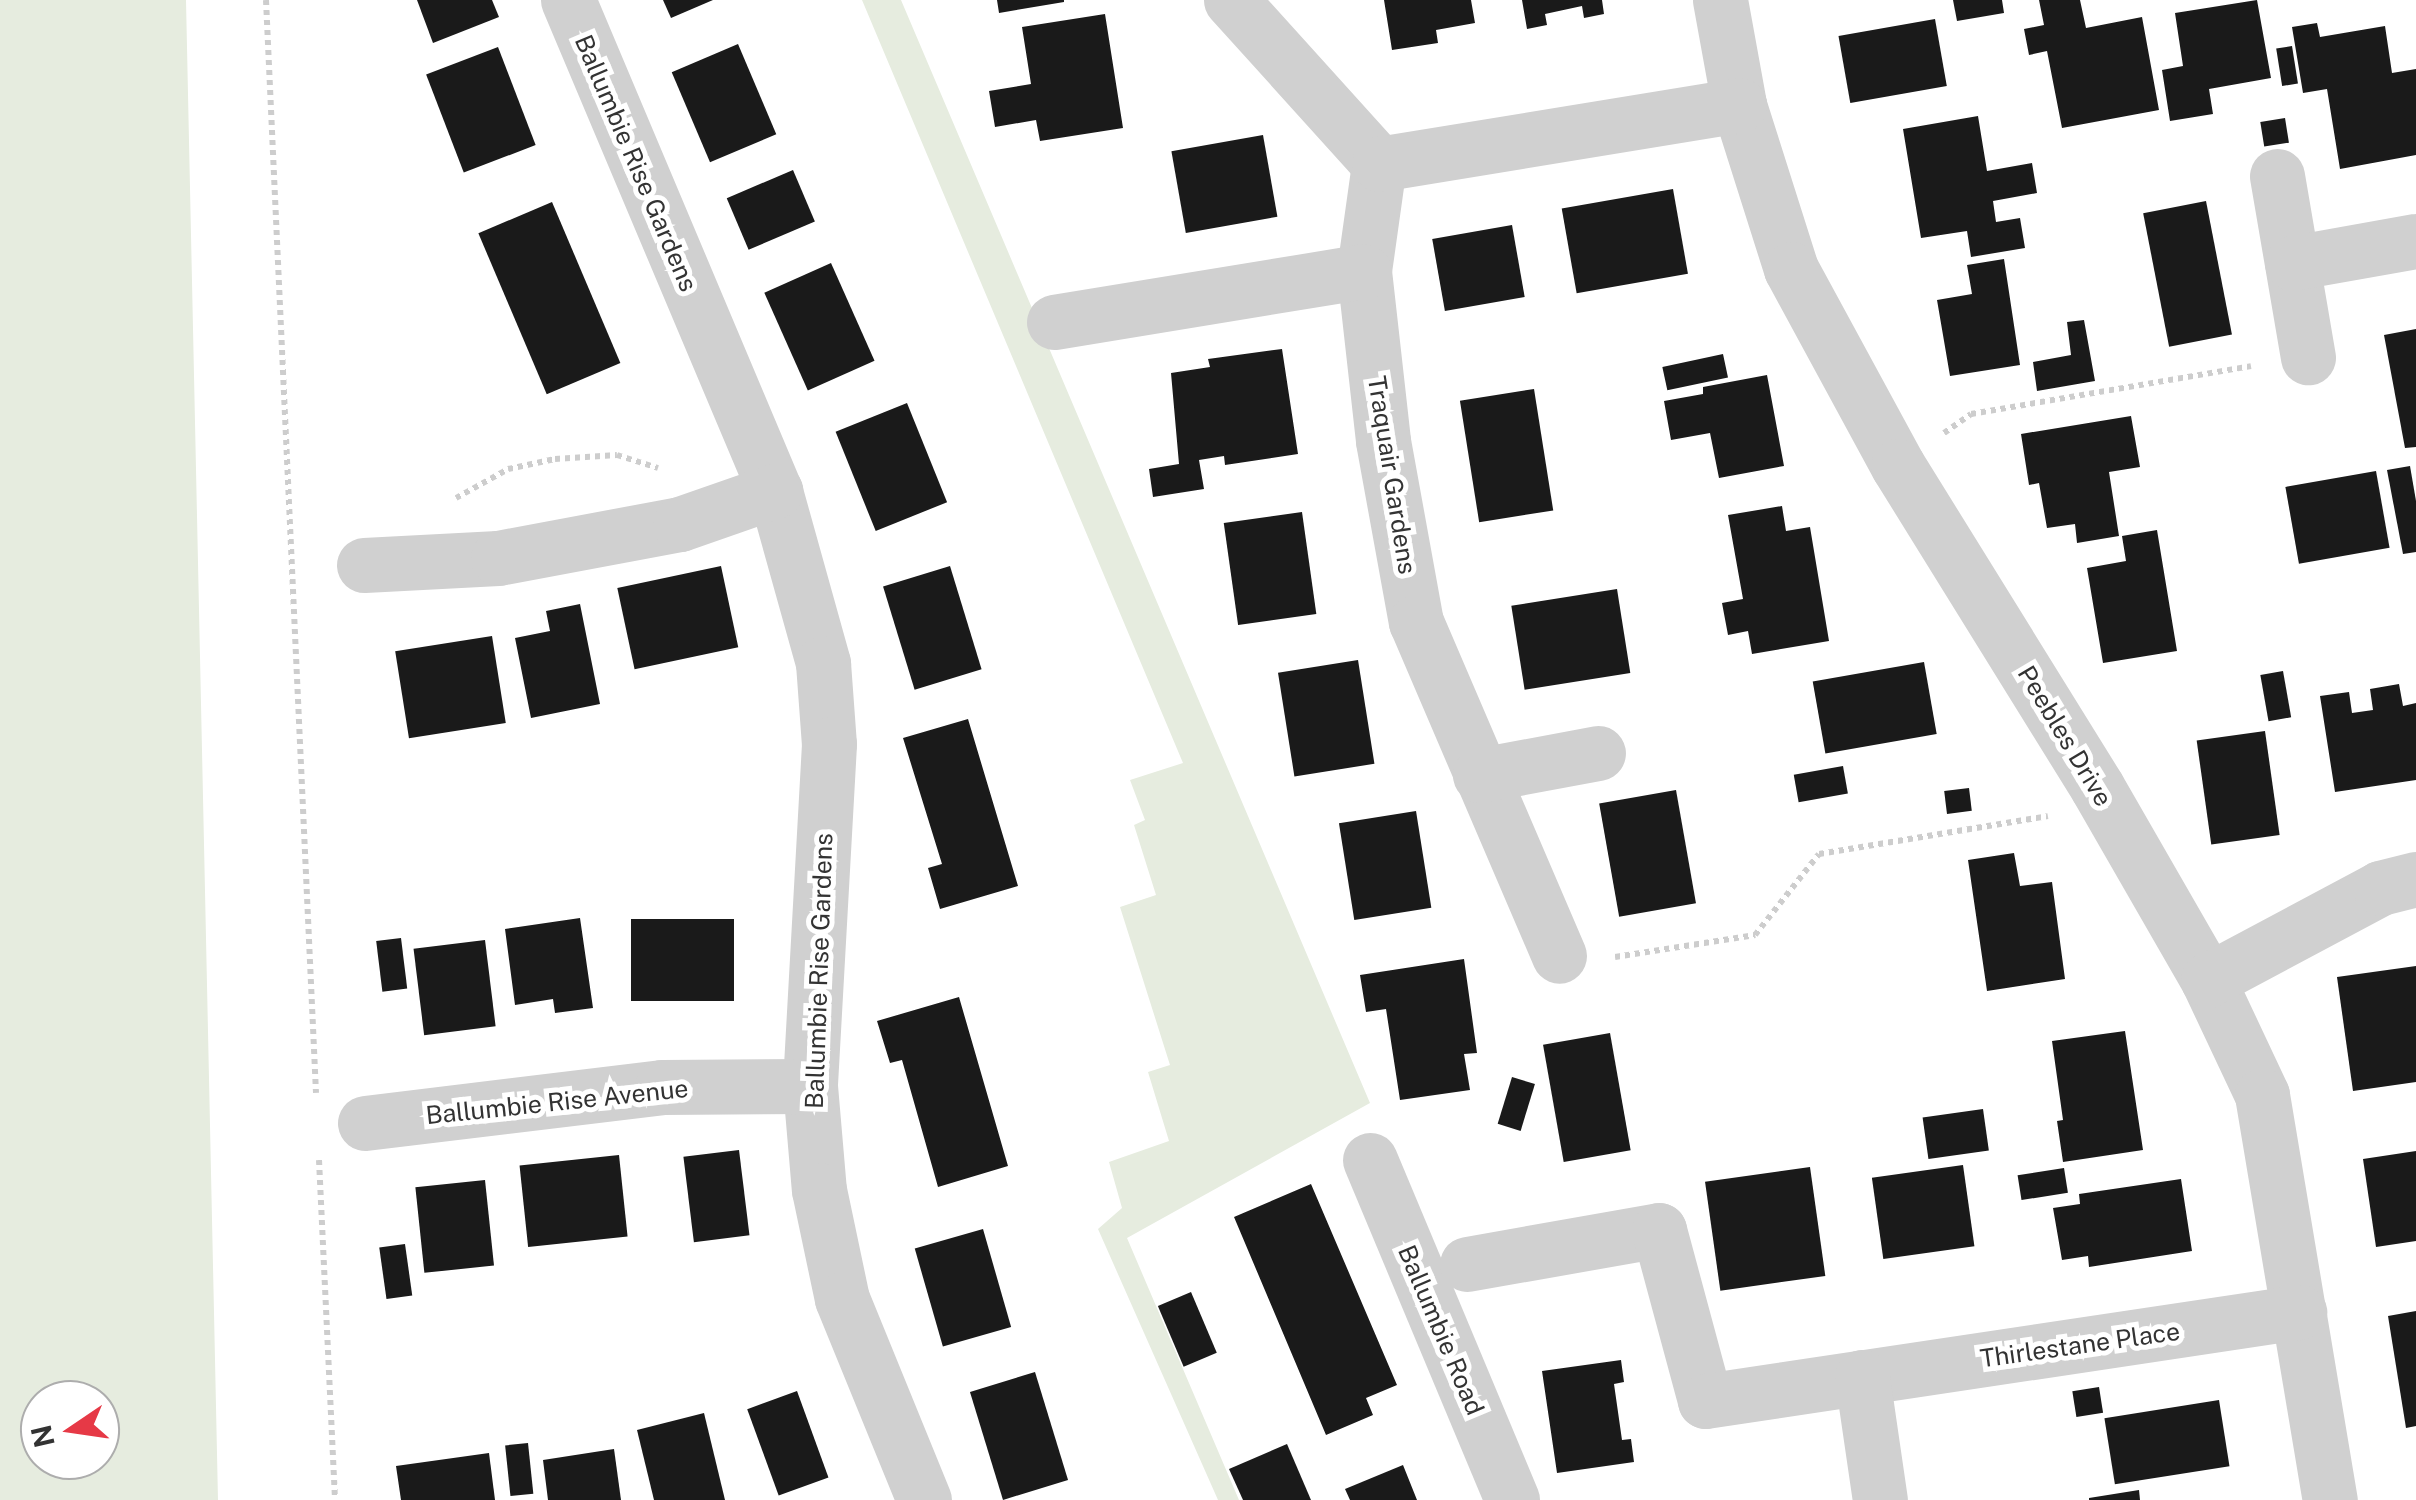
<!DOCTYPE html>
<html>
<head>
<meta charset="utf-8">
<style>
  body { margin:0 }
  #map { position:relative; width:2416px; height:1500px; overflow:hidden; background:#fff; font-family:"Public Sans",sans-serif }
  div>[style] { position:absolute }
  .green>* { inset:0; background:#e6ecdf }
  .building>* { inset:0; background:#1a1a1a; transform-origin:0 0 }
  .path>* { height:6px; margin-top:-3px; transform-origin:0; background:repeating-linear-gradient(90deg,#cdcdcd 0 5px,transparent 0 10px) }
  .minor>* { height:55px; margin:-27.5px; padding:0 27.5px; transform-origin:27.5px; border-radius:27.5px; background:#d0d0d0 }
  span { translate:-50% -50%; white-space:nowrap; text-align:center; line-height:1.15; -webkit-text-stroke:10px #fff; paint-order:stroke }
  .street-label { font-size:25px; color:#333 }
  .north { position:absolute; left:20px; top:1380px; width:100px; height:100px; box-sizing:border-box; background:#fff; border:2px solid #adadad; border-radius:50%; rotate:257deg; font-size:28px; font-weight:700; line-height:40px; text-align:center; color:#333 }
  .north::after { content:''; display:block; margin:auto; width:35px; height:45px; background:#e63946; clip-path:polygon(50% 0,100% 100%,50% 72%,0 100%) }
</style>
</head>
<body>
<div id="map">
  <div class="green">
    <i style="clip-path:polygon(evenodd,0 0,186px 0,218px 1500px,0 1500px,0 0,100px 1400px,100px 1460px,40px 1460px,40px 1400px,100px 1400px)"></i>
    <i style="clip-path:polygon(862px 0,901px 0,1370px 1103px,1127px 1238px,1239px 1500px,1218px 1500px,1098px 1229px,1122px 1208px,1109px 1162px,1169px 1141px,1148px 1072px,1170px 1065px,1120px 907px,1156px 895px,1134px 825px,1145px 820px,1130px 780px,1183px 763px)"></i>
  </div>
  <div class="building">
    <i style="clip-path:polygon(417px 0,492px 0,499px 17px,433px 43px)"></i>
    <i style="clip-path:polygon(663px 0,713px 0,671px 18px)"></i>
    <i style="clip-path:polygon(997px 0,1064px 0,1064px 2px,999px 13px)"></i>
    <i style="clip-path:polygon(1384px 0,1471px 0,1475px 23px,1436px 30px,1438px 43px,1392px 50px)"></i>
    <i style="clip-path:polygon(1522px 0,1602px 0,1604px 14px,1584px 18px,1582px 6px,1545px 14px,1547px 25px,1527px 29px)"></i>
    <i style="clip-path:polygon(1953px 0,2002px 0,2004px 13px,1957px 21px)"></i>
    <i style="clip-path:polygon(2039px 0,2080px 0,2086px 28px,2142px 17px,2159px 110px,2062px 128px,2047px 51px,2029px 55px,2024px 29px,2044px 25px)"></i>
    <i style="clip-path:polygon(2257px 0,2271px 78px,2209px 89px,2213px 114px,2170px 121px,2162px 70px,2183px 66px,2175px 13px)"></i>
    <i style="clip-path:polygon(1105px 14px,1123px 128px,1040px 141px,1036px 120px,995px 127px,989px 91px,1031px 84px,1022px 27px)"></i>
    <i style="left:1935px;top:19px;width:68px;height:98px;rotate:80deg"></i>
    <i style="clip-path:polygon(2317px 23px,2320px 37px,2385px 26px,2392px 73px,2416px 69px,2416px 155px,2340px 169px,2327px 89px,2303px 93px,2292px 27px)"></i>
    <i style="left:738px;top:44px;width:98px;height:72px;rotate:67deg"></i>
    <i style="left:2292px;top:46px;width:38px;height:16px;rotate:81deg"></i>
    <i style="left:498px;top:47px;width:105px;height:77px;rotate:69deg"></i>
    <i style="clip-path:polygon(1978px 116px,1987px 171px,2032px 163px,2037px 193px,1993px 201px,1996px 222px,2020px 218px,2025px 248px,1971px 257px,1967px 231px,1921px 238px,1903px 129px)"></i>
    <i style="left:2285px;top:118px;width:25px;height:25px;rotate:81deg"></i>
    <i style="left:1263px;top:135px;width:83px;height:93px;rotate:80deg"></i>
    <i style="left:793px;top:170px;width:56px;height:72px;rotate:67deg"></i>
    <i style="left:1673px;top:189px;width:86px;height:113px;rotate:80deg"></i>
    <i style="left:2206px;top:201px;width:136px;height:64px;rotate:79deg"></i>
    <i style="left:552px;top:202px;width:175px;height:80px;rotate:67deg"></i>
    <i style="left:1512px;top:225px;width:73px;height:81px;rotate:80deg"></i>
    <i style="clip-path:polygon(2004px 259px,2020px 365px,1950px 376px,1937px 300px,1972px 294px,1967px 265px)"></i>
    <i style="left:831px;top:263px;width:107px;height:73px;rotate:66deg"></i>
    <i style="clip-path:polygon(2084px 320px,2095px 381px,2037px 391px,2033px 362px,2071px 355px,2067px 322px)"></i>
    <i style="clip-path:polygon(2416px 329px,2416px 447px,2405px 448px,2384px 335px)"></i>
    <i style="clip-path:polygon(1282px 349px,1298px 454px,1225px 465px,1224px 456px,1199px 460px,1204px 489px,1153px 497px,1149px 469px,1179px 464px,1171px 373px,1210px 367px,1208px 359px)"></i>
    <i style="left:1723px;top:354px;width:24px;height:62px;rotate:78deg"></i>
    <i style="clip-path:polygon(1767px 375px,1784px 466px,1719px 478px,1710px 433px,1671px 440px,1664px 401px,1703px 394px,1703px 387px)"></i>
    <i style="left:1534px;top:389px;width:123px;height:75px;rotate:81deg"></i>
    <i style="left:907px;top:403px;width:107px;height:77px;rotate:68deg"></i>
    <i style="clip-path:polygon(2131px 416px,2140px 467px,2109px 472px,2119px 536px,2077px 543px,2075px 524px,2047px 528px,2039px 483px,2029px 485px,2021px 434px)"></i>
    <i style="clip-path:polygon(2410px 466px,2416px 501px,2416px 552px,2403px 554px,2387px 470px)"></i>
    <i style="left:2376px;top:471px;width:78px;height:92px;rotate:80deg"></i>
    <i style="clip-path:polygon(1782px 506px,1786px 531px,1810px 527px,1829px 641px,1752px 654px,1748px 631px,1728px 635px,1722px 603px,1743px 599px,1728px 515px)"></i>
    <i style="left:1302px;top:512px;width:103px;height:79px;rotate:82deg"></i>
    <i style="clip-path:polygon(2157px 530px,2177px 651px,2103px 663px,2087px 568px,2126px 561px,2122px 536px)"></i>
    <i style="left:721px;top:566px;width:83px;height:106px;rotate:78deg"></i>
    <i style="left:950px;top:566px;width:108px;height:70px;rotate:73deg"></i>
    <i style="left:1617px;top:589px;width:85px;height:107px;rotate:81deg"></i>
    <i style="clip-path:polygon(580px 604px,600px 704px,531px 718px,515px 638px,550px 631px,546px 611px)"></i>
    <i style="left:492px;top:636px;width:88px;height:98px;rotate:81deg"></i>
    <i style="left:1358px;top:660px;width:105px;height:81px;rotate:81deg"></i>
    <i style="left:1924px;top:662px;width:73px;height:113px;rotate:80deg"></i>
    <i style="left:2283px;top:671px;width:47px;height:23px;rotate:80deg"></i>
    <i style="clip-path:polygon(2399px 684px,2403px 706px,2416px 703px,2416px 780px,2335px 792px,2320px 696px,2349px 692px,2352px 713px,2373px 710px,2370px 689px)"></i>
    <i style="clip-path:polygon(968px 719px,1018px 886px,940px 909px,928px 868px,942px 864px,903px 738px)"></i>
    <i style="left:2265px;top:731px;width:105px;height:69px;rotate:82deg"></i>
    <i style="left:1843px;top:766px;width:28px;height:50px;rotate:80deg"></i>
    <i style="left:1969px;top:788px;width:23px;height:25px;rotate:83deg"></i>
    <i style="left:1676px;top:790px;width:115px;height:78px;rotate:80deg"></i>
    <i style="left:1416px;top:811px;width:98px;height:78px;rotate:81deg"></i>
    <i style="clip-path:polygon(2014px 853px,2020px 886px,2052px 882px,2065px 979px,1987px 991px,1968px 860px)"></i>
    <i style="clip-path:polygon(580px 918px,593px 1008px,555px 1013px,553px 999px,515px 1005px,505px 929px)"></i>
    <i style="left:631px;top:919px;width:103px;height:82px"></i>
    <i style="left:401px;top:938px;width:51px;height:25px;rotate:83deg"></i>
    <i style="left:485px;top:940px;width:87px;height:72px;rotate:83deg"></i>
    <i style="clip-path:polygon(1464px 959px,1477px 1053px,1464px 1054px,1470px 1090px,1400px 1100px,1386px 1009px,1366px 1012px,1360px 975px)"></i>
    <i style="clip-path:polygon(2416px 966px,2416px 1082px,2353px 1091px,2337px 977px)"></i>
    <i style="clip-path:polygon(959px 997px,1008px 1166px,938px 1187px,902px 1060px,890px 1063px,877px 1021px)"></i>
    <i style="clip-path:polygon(2125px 1031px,2143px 1150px,2063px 1162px,2057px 1121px,2063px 1120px,2052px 1041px)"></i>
    <i style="left:1610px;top:1033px;width:119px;height:68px;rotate:80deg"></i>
    <i style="left:1512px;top:1077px;width:24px;height:49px;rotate:17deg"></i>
    <i style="left:1983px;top:1109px;width:42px;height:61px;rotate:82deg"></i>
    <i style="left:739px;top:1150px;width:86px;height:56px;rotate:83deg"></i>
    <i style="clip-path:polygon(2416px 1151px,2416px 1241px,2376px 1247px,2363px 1159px)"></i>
    <i style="left:619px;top:1155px;width:82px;height:100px;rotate:84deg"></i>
    <i style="left:1963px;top:1165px;width:82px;height:92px;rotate:82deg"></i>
    <i style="left:1810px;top:1167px;width:110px;height:106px;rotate:82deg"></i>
    <i style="left:2064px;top:1168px;width:25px;height:47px;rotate:81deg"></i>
    <i style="clip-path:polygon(2181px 1179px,2192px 1251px,2089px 1267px,2088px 1256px,2062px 1260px,2053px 1208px,2080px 1204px,2079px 1194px)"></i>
    <i style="left:485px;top:1180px;width:86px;height:70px;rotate:84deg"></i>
    <i style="clip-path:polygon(1311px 1184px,1397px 1385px,1366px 1398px,1373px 1415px,1326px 1435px,1234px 1217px)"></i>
    <i style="left:983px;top:1229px;width:102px;height:71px;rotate:74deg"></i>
    <i style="left:405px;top:1244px;width:52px;height:26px;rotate:82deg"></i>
    <i style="left:1191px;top:1292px;width:66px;height:36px;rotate:67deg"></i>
    <i style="clip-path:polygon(2416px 1311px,2416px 1426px,2406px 1428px,2388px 1316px)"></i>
    <i style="clip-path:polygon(1621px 1360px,1624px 1382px,1614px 1384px,1622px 1440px,1631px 1439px,1634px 1462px,1557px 1473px,1542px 1371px)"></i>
    <i style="left:1035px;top:1372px;width:113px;height:68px;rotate:73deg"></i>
    <i style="left:2099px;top:1387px;width:26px;height:27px;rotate:81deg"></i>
    <i style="left:797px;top:1391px;width:92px;height:53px;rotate:70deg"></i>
    <i style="left:2219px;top:1400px;width:67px;height:116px;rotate:81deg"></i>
    <i style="clip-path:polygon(704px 1413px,725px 1500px,654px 1500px,637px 1430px)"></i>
    <i style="left:528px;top:1443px;width:51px;height:23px;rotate:84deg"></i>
    <i style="clip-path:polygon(1287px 1444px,1311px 1500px,1243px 1500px,1229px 1469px)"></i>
    <i style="clip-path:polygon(614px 1449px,621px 1500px,548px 1500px,543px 1460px)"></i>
    <i style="clip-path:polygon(489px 1453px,495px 1500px,401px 1500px,396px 1466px)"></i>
    <i style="clip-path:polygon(1403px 1465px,1417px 1500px,1350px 1500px,1345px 1489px)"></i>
    <i style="clip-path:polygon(2139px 1490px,2140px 1500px,2089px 1500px,2089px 1498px)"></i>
  </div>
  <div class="path">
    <i style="left:266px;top:0;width:1094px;rotate:87.38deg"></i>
    <i style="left:1944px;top:433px;width:33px;rotate:-35deg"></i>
    <i style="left:1971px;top:414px;width:284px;rotate:-9.7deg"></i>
    <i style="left:456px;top:498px;width:60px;rotate:-29.1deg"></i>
    <i style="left:508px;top:469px;width:48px;rotate:-12deg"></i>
    <i style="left:555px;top:459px;width:62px;rotate:-3.7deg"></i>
    <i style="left:617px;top:455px;width:43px;rotate:17.6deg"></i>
    <i style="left:1615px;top:957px;width:142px;rotate:-8.9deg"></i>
    <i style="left:1755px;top:935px;width:103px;rotate:-51.7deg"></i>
    <i style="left:1819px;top:854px;width:232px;rotate:-9.4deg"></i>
    <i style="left:319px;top:1160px;width:340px;rotate:87.3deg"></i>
  </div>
  <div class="minor">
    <i style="left:568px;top:0;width:533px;rotate:67.14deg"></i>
    <i style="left:775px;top:491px;width:179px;rotate:74.4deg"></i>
    <i style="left:823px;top:663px;width:81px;rotate:85.8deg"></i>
    <i style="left:829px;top:744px;width:343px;rotate:93.2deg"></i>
    <i style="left:810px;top:1086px;width:104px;rotate:85.1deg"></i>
    <i style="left:819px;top:1190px;width:111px;rotate:78.1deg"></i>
    <i style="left:842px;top:1299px;width:217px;rotate:67.8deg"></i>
    <i style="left:1231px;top:0;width:221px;rotate:47.9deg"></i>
    <i style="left:1379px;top:164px;width:108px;rotate:98deg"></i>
    <i style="left:1364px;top:271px;width:171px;rotate:83.6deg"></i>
    <i style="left:1383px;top:441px;width:184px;rotate:79.7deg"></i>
    <i style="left:1416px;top:622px;width:363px;rotate:66.8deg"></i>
    <i style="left:1720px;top:0;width:107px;rotate:79.7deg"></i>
    <i style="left:1739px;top:105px;width:172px;rotate:72.4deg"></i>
    <i style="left:1791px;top:269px;width:224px;rotate:61.5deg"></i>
    <i style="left:1898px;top:466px;width:378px;rotate:58.2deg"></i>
    <i style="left:2097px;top:787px;width:223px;rotate:60.1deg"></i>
    <i style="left:2208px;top:980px;width:127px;rotate:64.8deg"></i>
    <i style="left:2262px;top:1095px;width:411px;rotate:80.5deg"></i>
    <i style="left:1379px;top:164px;width:365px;rotate:-9.3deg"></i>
    <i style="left:2277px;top:176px;width:184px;rotate:80.3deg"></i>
    <i style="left:2292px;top:263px;width:126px;rotate:-10.1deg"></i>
    <i style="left:1054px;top:322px;width:314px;rotate:-9.3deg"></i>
    <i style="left:364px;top:565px;width:134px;rotate:-3deg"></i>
    <i style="left:498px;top:558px;width:185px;rotate:-10.6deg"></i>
    <i style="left:680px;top:524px;width:101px;rotate:-19.2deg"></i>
    <i style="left:1480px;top:775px;width:120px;rotate:-10.6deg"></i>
    <i style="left:2208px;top:980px;width:195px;rotate:-28.1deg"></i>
    <i style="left:2380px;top:888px;width:37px;rotate:-14deg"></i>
    <i style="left:365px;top:1123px;width:299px;rotate:-6.9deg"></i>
    <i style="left:662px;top:1087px;width:148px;rotate:-0.4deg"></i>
    <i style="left:1370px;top:1160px;width:368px;rotate:67.3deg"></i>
    <i style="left:1467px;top:1264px;width:195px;rotate:-10deg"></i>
    <i style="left:1659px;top:1230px;width:177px;rotate:74.9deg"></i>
    <i style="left:1705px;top:1401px;width:601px;rotate:-8.52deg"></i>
    <i style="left:1862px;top:1377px;width:124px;rotate:81.7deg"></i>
  </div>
  <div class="street-label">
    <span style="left:636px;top:163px;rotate:67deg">Ballumbie Rise Gardens</span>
    <span style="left:1392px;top:475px;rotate:81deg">Traquair Gardens</span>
    <span style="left:2065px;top:736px;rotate:59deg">Peebles Drive</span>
    <span style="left:819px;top:971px;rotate:-88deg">Ballumbie Rise Gardens</span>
    <span style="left:557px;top:1102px;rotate:-6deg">Ballumbie Rise Avenue</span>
    <span style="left:1441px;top:1330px;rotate:67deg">Ballumbie Road</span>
    <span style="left:2080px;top:1345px;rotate:-8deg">Thirlestane Place</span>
  </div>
  <div class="north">N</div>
</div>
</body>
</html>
